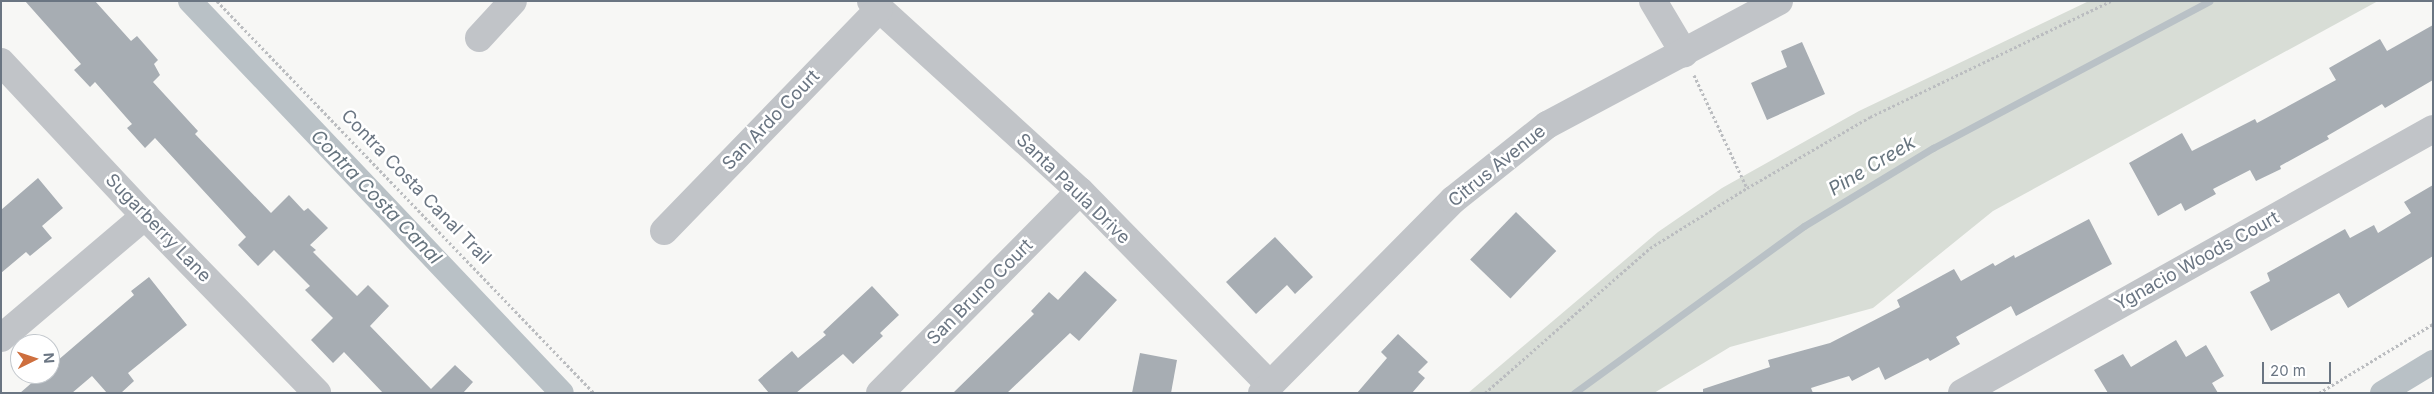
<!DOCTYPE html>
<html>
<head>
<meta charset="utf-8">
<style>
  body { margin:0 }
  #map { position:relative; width:2434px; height:394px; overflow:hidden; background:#f7f7f5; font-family:Inter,sans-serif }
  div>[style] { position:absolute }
  .green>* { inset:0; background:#d8ddd6 }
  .stream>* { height:7px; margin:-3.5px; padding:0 3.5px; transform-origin:3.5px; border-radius:3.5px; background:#b9c1c6 }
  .canal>* { height:24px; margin:-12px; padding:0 12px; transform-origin:12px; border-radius:12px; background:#b9c1c6 }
  .building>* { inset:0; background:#a7adb3; transform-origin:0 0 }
  .path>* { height:3px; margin-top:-1.5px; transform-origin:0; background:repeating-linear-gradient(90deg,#bbbdc0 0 2.5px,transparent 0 5px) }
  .street>* { height:28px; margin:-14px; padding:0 14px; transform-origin:14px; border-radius:14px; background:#c1c4c8 }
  span { translate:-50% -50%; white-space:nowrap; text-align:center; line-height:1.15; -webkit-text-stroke:5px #fff; paint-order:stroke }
  .street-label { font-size:18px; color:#6a7582 }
  .water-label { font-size:19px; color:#66747e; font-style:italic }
  .frame { position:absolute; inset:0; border:2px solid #6a7582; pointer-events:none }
  .north { position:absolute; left:10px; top:334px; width:50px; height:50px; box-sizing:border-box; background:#fff; border:1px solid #c3c8cd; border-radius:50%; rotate:86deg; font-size:14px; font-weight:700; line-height:20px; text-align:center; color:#6a7582 }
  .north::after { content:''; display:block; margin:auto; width:18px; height:22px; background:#ce6f3e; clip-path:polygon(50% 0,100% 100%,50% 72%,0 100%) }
  .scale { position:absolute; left:2262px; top:362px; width:69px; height:22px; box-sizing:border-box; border:2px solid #6a7582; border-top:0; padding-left:6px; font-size:15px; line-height:18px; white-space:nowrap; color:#6a7582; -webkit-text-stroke:4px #fff; paint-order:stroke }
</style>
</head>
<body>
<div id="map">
  <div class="green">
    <i style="clip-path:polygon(2089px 1px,2378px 1px,1993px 211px,1873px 308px,1730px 347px,1654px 393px,1468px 393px,1658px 232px,1722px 188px,1859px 111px)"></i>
  </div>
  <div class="stream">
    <i style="left:1574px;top:393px;width:284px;rotate:-36deg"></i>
    <i style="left:1804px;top:226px;width:151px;rotate:-31.2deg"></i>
    <i style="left:1933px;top:148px;width:313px;rotate:-28deg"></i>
  </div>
  <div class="canal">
    <i style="left:190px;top:1px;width:540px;rotate:46.5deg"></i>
    <i style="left:2382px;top:393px;width:60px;rotate:-31.3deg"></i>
  </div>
  <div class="building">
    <i style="clip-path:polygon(25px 1px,95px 1px,131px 41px,137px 36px,158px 60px,154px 64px,160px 75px,153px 82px,198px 131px,195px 134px,271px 213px,289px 195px,304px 211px,308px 208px,328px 228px,310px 245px,316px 250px,313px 252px,357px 296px,368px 285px,389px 306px,370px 326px,431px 389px,455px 365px,473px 382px,463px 393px,383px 393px,344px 352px,333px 363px,311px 340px,333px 318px,305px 290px,310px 286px,274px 250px,258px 266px,238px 245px,246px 237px,155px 138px,145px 148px,127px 128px,132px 124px,95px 82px,90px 87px,74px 70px,81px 64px)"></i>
    <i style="clip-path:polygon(2433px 25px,2433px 80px,2385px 108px,2382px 104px,2327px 136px,2329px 139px,2280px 166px,2281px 169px,2256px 181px,2250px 170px,2213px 189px,2216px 194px,2185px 211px,2181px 203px,2158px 216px,2129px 163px,2182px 133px,2192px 151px,2255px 119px,2257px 123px,2336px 80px,2329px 68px,2380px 39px,2387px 51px)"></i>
    <i style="clip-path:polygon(1802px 42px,1825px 94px,1767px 120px,1751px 83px,1787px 67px,1781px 51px)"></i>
    <i style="clip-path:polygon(38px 178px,63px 208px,42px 226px,52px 238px,30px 256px,26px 252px,1px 273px,1px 210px)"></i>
    <i style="clip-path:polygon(2433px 185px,2433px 256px,2348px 308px,2339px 293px,2271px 331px,2250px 292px,2270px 281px,2267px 273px,2345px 229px,2350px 238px,2374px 225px,2378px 233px,2411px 213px,2404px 202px)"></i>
    <i style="left:1516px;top:212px;width:56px;height:66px;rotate:44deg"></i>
    <i style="clip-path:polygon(2089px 219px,2112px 264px,2016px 316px,2011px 306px,1956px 337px,1960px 344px,1930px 361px,1928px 358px,1885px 380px,1879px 367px,1852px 381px,1849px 376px,1811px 388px,1813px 393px,1703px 393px,1703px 389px,1770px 367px,1768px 360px,1830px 343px,1900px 307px,1897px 300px,1954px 269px,1961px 281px,1993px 263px,1995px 266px,2014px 255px,2015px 258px)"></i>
    <i style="clip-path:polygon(1275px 237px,1313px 277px,1295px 294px,1287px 285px,1256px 314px,1226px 282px)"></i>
    <i style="clip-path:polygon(1085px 271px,1117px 300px,1079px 341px,1070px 333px,1007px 393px,953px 393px,1034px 314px,1031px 311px,1049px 292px,1058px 300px)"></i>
    <i style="clip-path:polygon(149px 277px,187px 325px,128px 373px,134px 381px,121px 393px,107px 393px,92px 376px,72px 393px,20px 393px,42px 374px,50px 374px,50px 367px,134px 295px,131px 291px)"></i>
    <i style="clip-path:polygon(872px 286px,899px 315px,880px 333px,883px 336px,853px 364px,843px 354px,796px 393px,769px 393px,758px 380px,792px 351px,798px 358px,826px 335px,823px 332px)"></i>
    <i style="clip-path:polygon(1398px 334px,1428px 362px,1418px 372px,1425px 378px,1412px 393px,1357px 393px,1387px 358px,1381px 352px)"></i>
    <i style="clip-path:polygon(2176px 340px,2186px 357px,2206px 345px,2224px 376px,2212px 383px,2218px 393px,2108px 393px,2094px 370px,2123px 354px,2131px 367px)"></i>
    <i style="clip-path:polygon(1140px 353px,1177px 360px,1171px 393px,1132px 393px)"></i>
  </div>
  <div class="path">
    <i style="left:217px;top:1px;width:544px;rotate:46.12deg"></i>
    <i style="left:1694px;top:75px;width:125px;rotate:64.9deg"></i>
    <i style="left:1747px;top:188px;width:142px;rotate:-30deg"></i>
    <i style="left:1870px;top:117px;width:267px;rotate:-25.7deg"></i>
    <i style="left:1485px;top:393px;width:220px;rotate:-41.3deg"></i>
    <i style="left:1650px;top:248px;width:114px;rotate:-31.7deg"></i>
    <i style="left:2319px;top:393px;width:133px;rotate:-31.2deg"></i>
  </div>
  <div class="street">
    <i style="left:871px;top:1px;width:282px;rotate:42.3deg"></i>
    <i style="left:1080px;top:191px;width:270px;rotate:45.6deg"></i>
    <i style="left:1653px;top:1px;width:61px;rotate:59.2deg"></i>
    <i style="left:479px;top:38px;width:50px;rotate:-47.4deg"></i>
    <i style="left:1px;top:62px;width:211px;rotate:46.9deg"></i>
    <i style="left:145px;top:216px;width:247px;rotate:45.8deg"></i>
    <i style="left:664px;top:231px;width:309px;rotate:-45.9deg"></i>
    <i style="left:1px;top:338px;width:189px;rotate:-40.3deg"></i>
    <i style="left:880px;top:393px;width:284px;rotate:-45.3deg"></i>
    <i style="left:1262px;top:393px;width:272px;rotate:-45.3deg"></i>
    <i style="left:1453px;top:200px;width:120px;rotate:-38.6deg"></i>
    <i style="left:1547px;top:125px;width:263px;rotate:-28.1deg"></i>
    <i style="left:1962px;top:393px;width:540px;rotate:-29.27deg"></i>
  </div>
  <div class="street-label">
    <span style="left:771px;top:120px;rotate:-46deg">San Ardo Court</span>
    <span style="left:1497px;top:166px;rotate:-39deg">Citrus Avenue</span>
    <span style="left:416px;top:187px;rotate:46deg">Contra Costa Canal Trail</span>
    <span style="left:1073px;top:189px;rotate:44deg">Santa Paula Drive</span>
    <span style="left:158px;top:228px;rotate:46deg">Sugarberry Lane</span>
    <span style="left:2197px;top:261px;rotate:-29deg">Ygnacio Woods Court</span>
    <span style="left:980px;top:292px;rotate:-45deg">San Bruno Court</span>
  </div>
  <div class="water-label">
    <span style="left:1872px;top:166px;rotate:-31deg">Pine Creek</span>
    <span style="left:376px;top:197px;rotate:46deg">Contra Costa Canal</span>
  </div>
  <div class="frame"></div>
  <div class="north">N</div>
  <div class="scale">20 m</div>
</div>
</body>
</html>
